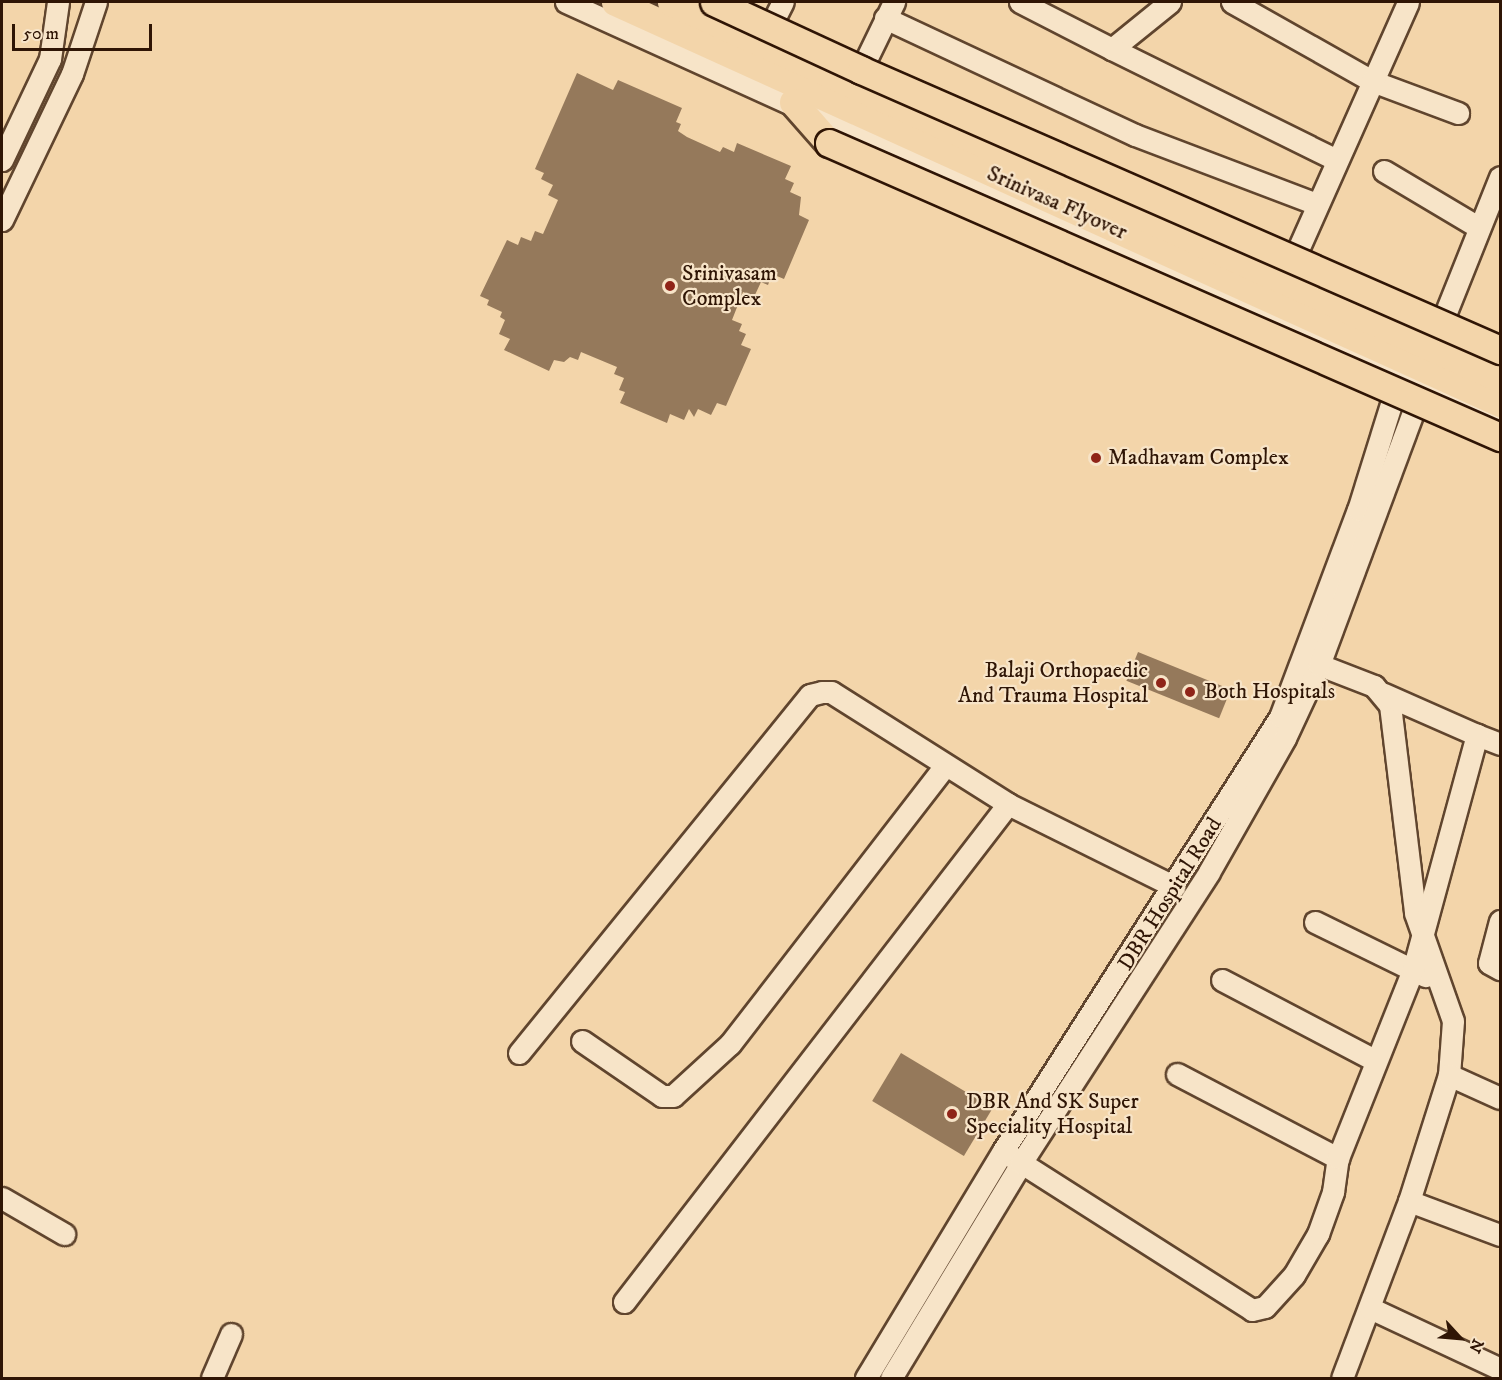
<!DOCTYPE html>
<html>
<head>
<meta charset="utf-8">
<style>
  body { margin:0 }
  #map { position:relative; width:1502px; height:1380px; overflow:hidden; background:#f3d5aa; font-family:"IM FELL DW Pica",serif }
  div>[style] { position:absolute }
  .building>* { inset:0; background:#95795b; transform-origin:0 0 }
  .roads { filter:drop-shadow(2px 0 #60452e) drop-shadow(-2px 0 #60452e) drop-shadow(0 2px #60452e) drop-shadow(0 -2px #60452e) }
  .minor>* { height:21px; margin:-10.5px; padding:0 10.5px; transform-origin:10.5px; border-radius:10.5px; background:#f7e4c8 }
  .major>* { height:27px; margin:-13.5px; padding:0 13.5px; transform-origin:13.5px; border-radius:13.5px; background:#f3d5aa }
  .bridges { filter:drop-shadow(2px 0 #2f1505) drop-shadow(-2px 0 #2f1505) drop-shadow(0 2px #2f1505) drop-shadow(0 -2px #2f1505) }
  .major-bridge>* { height:27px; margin:-13.5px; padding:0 13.5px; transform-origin:13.5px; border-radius:13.5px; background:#f3d5aa }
  .dots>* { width:16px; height:16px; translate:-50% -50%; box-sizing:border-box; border:3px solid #f7e4c8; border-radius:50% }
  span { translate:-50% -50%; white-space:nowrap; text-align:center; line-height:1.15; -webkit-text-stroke:4.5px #f7e4c8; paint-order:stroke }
  .street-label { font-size:22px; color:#2f1505 }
  .poi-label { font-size:22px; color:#2f1505 }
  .left { translate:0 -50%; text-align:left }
  .right { translate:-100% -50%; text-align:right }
  .frame { position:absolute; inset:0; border:3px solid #2f1505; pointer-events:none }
  .north { position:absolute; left:1430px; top:1308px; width:60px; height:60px; -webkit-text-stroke:4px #f7e4c8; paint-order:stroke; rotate:116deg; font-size:16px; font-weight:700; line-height:24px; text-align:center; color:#2f1505 }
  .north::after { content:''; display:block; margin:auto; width:21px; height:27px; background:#2f1505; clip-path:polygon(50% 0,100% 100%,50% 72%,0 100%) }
  .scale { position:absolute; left:12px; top:24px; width:140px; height:27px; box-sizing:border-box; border:3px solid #2f1505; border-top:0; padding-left:8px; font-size:18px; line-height:21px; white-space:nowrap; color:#2f1505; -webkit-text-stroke:4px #f7e4c8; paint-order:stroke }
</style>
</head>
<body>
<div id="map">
  <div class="building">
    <i style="clip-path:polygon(577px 73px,613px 90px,618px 80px,682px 108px,676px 122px,681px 124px,678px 131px,687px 137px,720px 152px,723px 147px,734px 152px,737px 143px,791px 166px,785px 179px,794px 183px,790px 192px,801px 197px,799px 215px,809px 220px,784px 279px,772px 274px,768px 285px,761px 282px,754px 297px,743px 292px,732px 320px,742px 324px,739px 331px,746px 334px,741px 345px,751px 349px,726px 406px,717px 403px,711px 415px,698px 409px,694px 417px,689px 409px,684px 420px,670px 414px,667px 423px,620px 403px,625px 392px,619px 390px,624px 378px,614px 374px,617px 367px,581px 352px,578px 360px,570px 357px,564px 362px,554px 360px,549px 371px,504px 350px,510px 339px,499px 334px,505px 320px,500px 317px,502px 312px,487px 305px,489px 300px,480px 296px,507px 240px,518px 245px,521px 237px,531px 241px,535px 231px,543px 234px,558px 200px,548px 195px,553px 185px,541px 179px,544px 173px,535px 169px)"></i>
    <i style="left:1138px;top:652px;width:100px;height:31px;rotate:22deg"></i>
    <i style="left:901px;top:1053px;width:107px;height:56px;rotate:31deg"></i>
  </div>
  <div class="roads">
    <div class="minor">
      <i style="left:566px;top:2px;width:550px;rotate:24.37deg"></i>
      <i style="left:1067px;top:229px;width:259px;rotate:23.2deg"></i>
      <i style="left:1305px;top:331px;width:215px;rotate:25deg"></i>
      <i style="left:1020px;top:2px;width:103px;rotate:27.1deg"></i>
      <i style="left:1170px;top:2px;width:75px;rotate:141deg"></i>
      <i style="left:1112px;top:49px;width:251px;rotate:26.3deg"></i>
      <i style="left:1232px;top:2px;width:161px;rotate:29.4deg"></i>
      <i style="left:1372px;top:81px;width:92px;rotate:20.4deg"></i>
      <i style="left:885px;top:18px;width:276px;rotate:25.1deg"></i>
      <i style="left:1135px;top:135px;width:195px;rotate:20.8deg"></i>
      <i style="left:769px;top:29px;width:30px;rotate:-63deg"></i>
      <i style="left:861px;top:70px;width:76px;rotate:-64.1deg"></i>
      <i style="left:2px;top:160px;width:112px;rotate:-64.6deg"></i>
      <i style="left:50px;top:59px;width:58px;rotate:-82deg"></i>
      <i style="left:1384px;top:171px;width:109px;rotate:30.8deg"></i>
      <i style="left:2px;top:220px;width:162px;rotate:-64.4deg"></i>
      <i style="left:72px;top:74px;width:76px;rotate:-71.6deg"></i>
      <i style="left:1288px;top:272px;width:295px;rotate:-66deg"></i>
      <i style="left:1436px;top:337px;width:172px;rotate:-68.2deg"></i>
      <i style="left:1307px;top:660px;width:72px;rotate:21.2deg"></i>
      <i style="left:1374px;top:686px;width:25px;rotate:50deg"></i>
      <i style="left:1390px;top:705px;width:209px;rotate:83.1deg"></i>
      <i style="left:1415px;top:913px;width:114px;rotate:70.6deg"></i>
      <i style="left:1453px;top:1021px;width:54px;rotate:94.2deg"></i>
      <i style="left:1449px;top:1075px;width:132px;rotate:107.6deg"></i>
      <i style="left:1409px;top:1201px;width:189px;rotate:110.7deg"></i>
      <i style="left:1477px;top:735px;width:25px;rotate:21deg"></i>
      <i style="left:1500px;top:921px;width:43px;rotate:104.7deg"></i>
      <i style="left:1489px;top:963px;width:13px;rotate:29deg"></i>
      <i style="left:1315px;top:922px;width:123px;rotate:26.1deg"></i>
      <i style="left:1222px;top:980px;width:174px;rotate:27.7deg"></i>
      <i style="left:582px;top:1041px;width:97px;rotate:34.5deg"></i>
      <i style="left:662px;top:1096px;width:11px"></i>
      <i style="left:673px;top:1096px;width:77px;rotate:-42.4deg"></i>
      <i style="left:730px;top:1044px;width:351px;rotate:-52.3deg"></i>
      <i style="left:519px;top:1053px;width:461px;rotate:-50.9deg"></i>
      <i style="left:810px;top:695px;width:12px;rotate:-14deg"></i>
      <i style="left:822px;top:692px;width:9px"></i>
      <i style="left:831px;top:692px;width:209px;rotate:32.3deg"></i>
      <i style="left:1008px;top:804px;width:186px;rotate:26.4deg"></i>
      <i style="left:1177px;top:1074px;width:182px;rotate:27.6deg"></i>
      <i style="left:1449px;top:1075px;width:56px;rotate:24.3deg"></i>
      <i style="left:1009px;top:1155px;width:288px;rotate:32.5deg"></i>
      <i style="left:1252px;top:1310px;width:13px;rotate:-13deg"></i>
      <i style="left:1265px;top:1307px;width:43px;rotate:-47.8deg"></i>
      <i style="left:1294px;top:1275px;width:48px;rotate:-59.7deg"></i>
      <i style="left:1318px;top:1234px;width:45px;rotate:-70.3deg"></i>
      <i style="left:1333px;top:1192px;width:34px;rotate:-82deg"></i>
      <i style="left:1338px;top:1158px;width:202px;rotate:-68.3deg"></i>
      <i style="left:1413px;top:970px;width:244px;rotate:-74.8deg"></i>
      <i style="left:1477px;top:735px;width:102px;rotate:-156.2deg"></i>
      <i style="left:2px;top:1198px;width:72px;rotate:30.1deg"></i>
      <i style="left:1409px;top:1201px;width:97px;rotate:20.5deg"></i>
      <i style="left:624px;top:1302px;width:629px;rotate:-52.36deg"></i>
      <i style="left:1370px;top:1308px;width:144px;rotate:25.1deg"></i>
      <i style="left:212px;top:1378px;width:48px;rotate:-66.6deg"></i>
      <i style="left:866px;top:1378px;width:265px;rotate:-58.9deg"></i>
      <i style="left:1003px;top:1151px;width:515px;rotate:-57.45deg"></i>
      <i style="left:1280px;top:717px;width:221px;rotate:-69.4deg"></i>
      <i style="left:1358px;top:510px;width:141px;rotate:-72.7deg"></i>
      <i style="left:891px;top:1378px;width:251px;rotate:-58.8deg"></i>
      <i style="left:1021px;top:1163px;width:346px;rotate:-57.1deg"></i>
      <i style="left:1209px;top:872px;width:154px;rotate:-60.4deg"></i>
      <i style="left:1285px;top:738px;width:81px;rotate:-65deg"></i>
      <i style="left:1319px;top:665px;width:299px;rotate:-69.6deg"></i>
    </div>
    <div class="major">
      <i style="left:615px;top:2px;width:972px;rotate:24.38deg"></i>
      <i style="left:671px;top:2px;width:911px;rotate:24.45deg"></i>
      <i style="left:793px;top:102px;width:55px;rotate:48.7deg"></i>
    </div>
  </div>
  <div class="bridges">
    <div class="major-bridge">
      <i style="left:714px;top:2px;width:162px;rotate:24.8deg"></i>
      <i style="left:861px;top:70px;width:698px;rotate:23.66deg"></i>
      <i style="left:829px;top:143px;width:733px;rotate:23.66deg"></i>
    </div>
  </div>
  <div class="dots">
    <i style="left:670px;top:286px;background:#8f2418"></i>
    <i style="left:1096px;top:458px;background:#8f2418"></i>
    <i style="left:1161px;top:683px;background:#8f2418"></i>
    <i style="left:1190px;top:692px;background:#8f2418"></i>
    <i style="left:952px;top:1114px;background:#8f2418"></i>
  </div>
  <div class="street-label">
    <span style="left:1057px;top:203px;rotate:24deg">Srinivasa Flyover</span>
    <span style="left:1170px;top:894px;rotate:-58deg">DBR Hospital Road</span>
  </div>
  <div class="poi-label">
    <span class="left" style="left:682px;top:286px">Srinivasam<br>Complex</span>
    <span class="left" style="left:1108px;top:458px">Madhavam Complex</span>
    <span class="right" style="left:1148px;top:683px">Balaji Orthopaedic<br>And Trauma Hospital</span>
    <span class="left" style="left:1204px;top:692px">Both Hospitals</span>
    <span class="left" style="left:966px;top:1114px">DBR And SK Super<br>Speciality Hospital</span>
  </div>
  <div class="frame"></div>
  <div class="north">N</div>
  <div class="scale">50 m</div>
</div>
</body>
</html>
